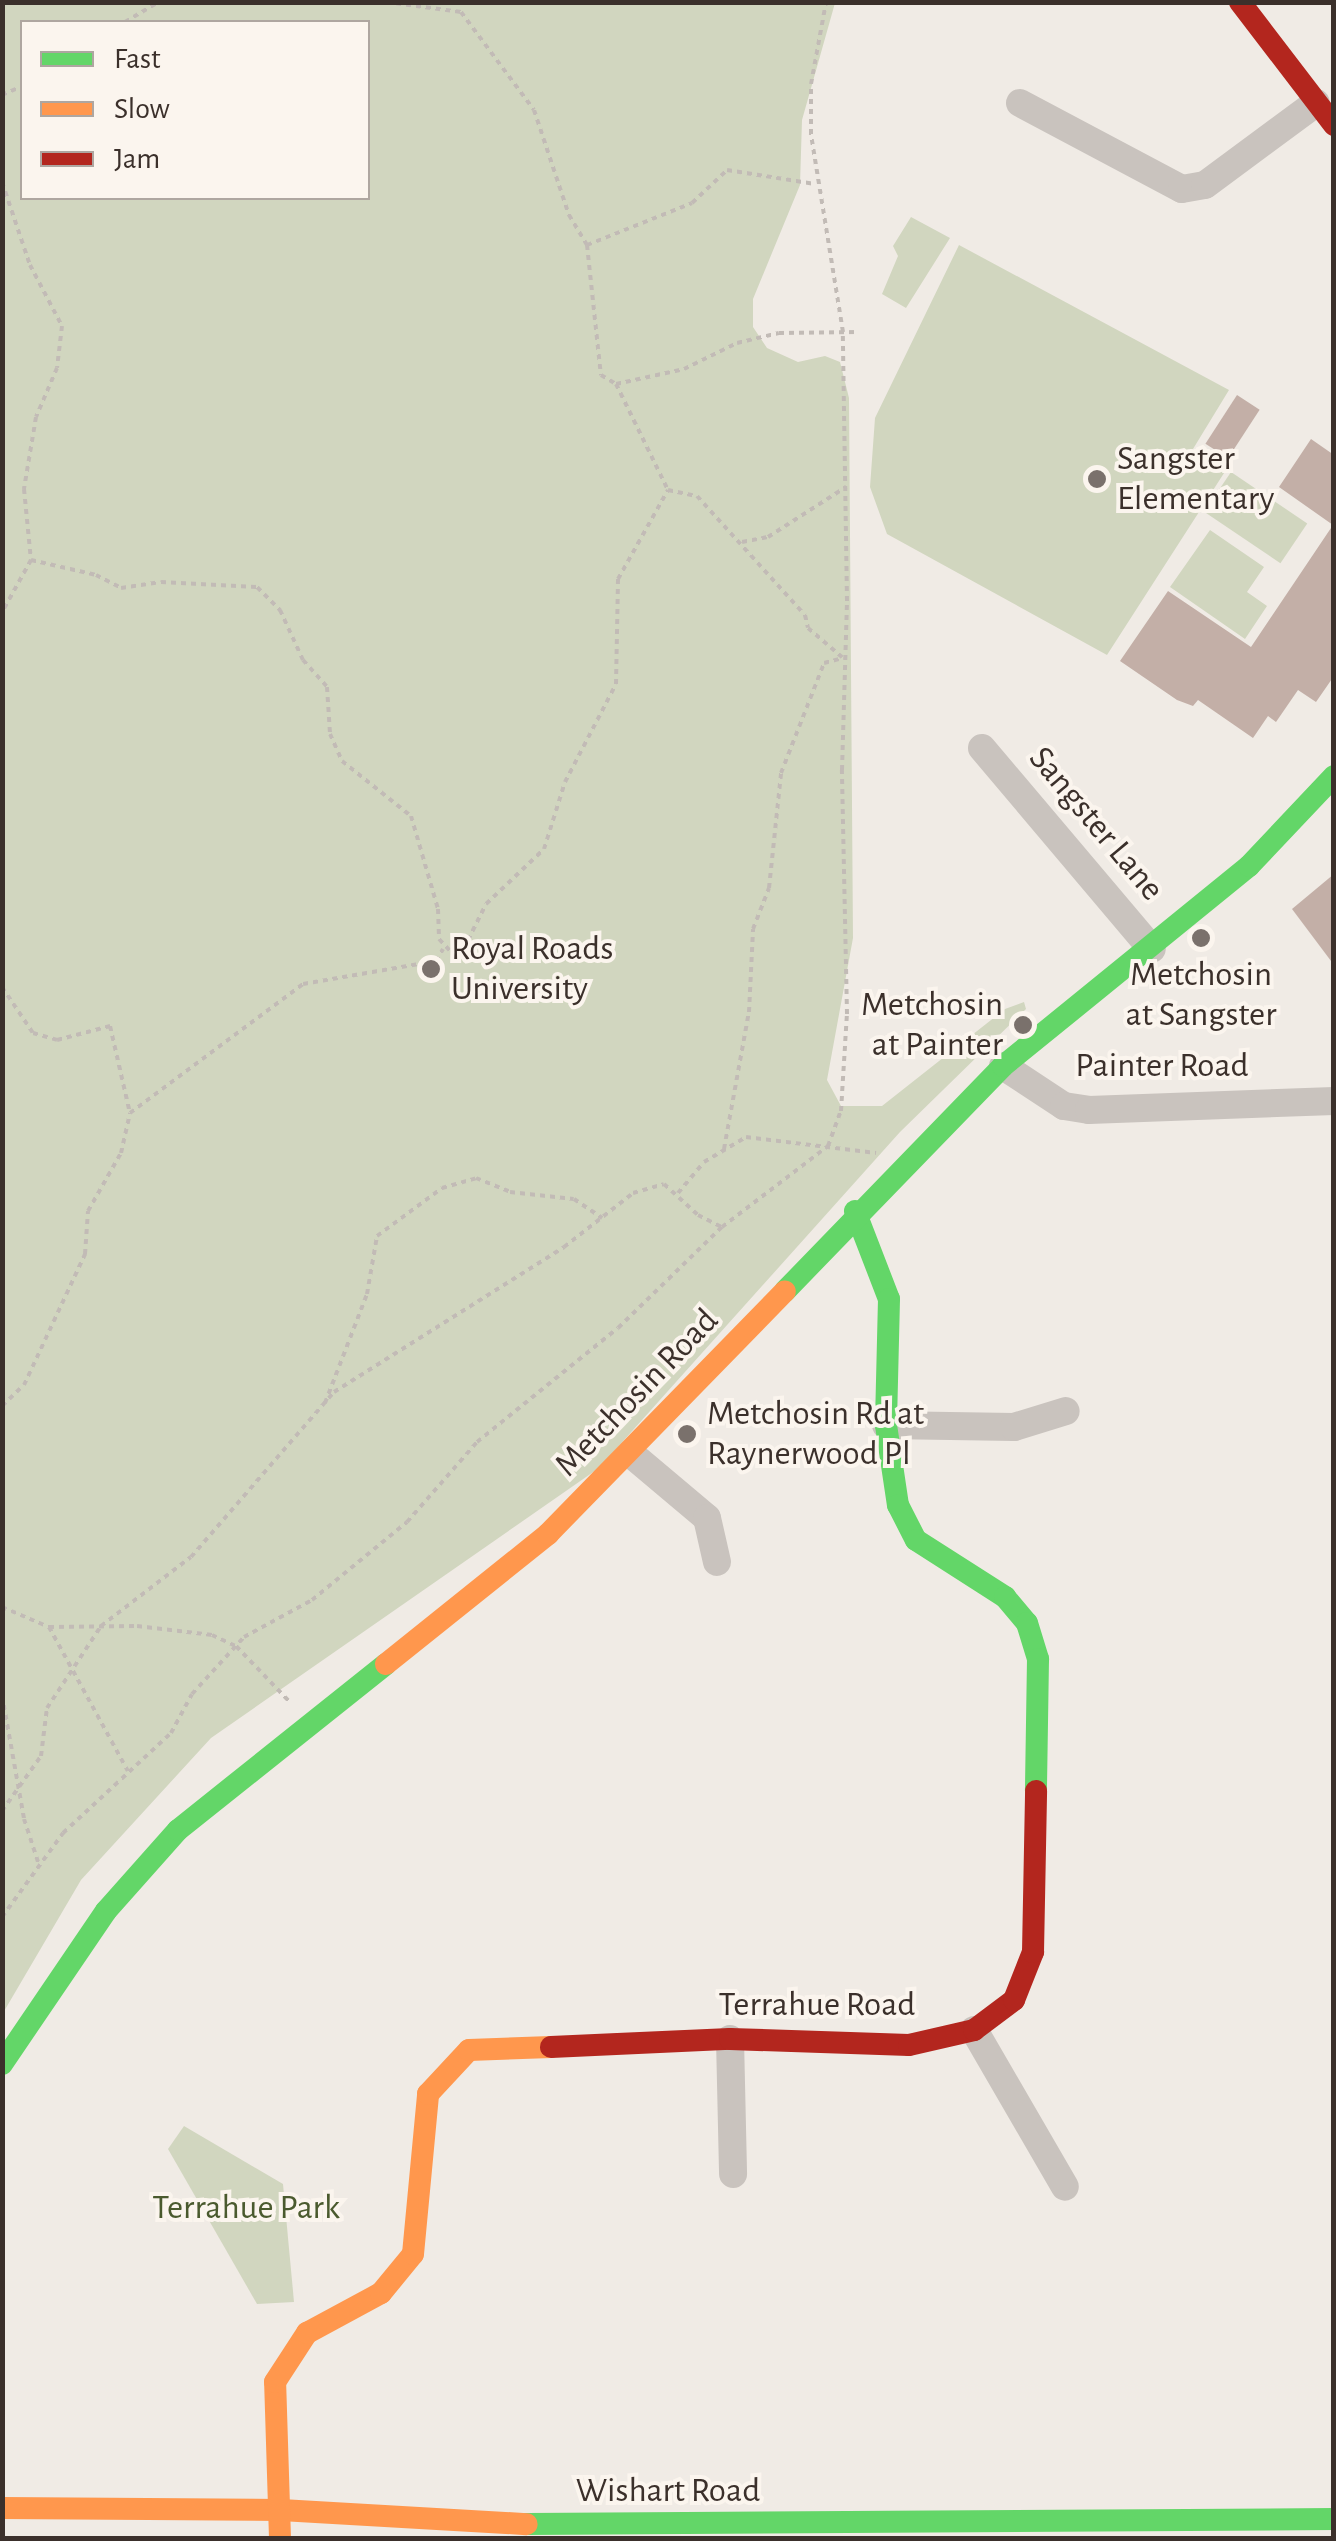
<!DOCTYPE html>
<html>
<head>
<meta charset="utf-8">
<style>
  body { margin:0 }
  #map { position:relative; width:1336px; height:2541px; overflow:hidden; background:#f0ebe5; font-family:"Alegreya Sans",sans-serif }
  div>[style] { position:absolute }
  .green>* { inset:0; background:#d1d6bf; transform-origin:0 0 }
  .building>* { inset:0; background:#c3afa7; transform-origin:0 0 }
  .path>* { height:4px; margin-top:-2px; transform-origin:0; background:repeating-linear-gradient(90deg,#c2bbb6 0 5px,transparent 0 10px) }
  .street>* { height:28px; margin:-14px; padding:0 14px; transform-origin:14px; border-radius:14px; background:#c9c3be }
  .fast>* { height:22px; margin:-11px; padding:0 11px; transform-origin:11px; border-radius:11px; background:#63d668 }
  .slow>* { height:22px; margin:-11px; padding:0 11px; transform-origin:11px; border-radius:11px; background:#ff974d }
  .jam>* { height:22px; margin:-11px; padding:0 11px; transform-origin:11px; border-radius:11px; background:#b3261e }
  .dots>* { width:28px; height:28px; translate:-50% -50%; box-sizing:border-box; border:5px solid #fbf5ee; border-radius:50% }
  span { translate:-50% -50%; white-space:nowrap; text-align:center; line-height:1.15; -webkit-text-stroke:8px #fbf5ee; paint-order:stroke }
  .poi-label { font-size:35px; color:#3b302b }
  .left { translate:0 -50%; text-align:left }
  .right { translate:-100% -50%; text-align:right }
  .street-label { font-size:35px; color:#3b302b }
  .park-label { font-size:35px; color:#4a5a2e }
  .frame { position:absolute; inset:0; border:5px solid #3b302b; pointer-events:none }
  .legend { position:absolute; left:20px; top:20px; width:350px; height:180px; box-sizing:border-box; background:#fbf5ee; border:2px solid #aea6a0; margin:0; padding:12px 18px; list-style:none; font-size:30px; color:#3b302b }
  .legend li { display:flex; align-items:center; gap:20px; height:50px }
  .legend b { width:50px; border:2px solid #aea6a0 }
</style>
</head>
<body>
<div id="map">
  <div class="green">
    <i style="clip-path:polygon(evenodd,3px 3px,835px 3px,802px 120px,800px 185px,753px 299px,753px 327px,767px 348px,798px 362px,825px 356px,840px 362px,849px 398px,853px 938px,827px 1080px,841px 1106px,882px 1106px,1005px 1009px,1024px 1002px,1026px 1009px,900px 1132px,599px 1468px,211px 1738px,81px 1880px,3px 2013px,3px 3px,22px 22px,368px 22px,368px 198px,22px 198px,22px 22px)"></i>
    <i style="clip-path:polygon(911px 217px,950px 238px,906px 308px,882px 294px,898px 256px,893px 246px)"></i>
    <i style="clip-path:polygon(959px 245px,1229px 390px,1193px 449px,1226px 470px,1107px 655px,887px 534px,870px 487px,875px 418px)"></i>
    <i style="left:1231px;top:472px;width:92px;height:48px;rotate:34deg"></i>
    <i style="clip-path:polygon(1210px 530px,1264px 567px,1247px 592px,1267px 606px,1245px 639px,1170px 587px)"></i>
    <i style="clip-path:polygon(184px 2126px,283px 2184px,294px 2302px,257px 2304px,168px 2149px)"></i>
  </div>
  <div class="building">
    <i style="left:1237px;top:395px;width:27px;height:58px;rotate:33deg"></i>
    <i style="clip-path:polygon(1311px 439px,1334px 455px,1334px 676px,1316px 702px,1298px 690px,1276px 722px,1268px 716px,1253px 738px,1198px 700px,1193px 706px,1177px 700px,1120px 661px,1168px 591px,1251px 647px,1333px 525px,1279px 487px)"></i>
    <i style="clip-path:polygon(1334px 874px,1334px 965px,1292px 909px)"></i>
  </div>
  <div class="path">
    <i style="left:386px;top:2px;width:76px;rotate:7.6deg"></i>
    <i style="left:461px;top:12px;width:122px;rotate:53.3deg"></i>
    <i style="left:534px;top:110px;width:111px;rotate:71.6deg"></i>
    <i style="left:569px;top:215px;width:35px;rotate:59deg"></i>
    <i style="left:587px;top:245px;width:131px;rotate:83.9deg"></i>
    <i style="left:601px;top:375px;width:17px;rotate:31deg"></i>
    <i style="left:616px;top:384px;width:118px;rotate:63.9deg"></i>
    <i style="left:668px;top:490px;width:30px;rotate:12deg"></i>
    <i style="left:697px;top:496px;width:161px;rotate:47.8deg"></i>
    <i style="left:805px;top:615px;width:13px;rotate:77deg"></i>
    <i style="left:808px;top:628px;width:45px;rotate:40.5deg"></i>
    <i style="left:125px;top:22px;width:39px;rotate:-31deg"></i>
    <i style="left:2px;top:95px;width:22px;rotate:-24deg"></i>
    <i style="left:2px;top:182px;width:88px;rotate:71.4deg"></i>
    <i style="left:30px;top:265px;width:69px;rotate:62.3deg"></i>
    <i style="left:62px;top:326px;width:42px;rotate:96.8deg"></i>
    <i style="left:57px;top:368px;width:53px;rotate:113.2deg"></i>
    <i style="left:36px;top:417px;width:73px;rotate:99.5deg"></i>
    <i style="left:24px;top:489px;width:71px;rotate:84.4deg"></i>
    <i style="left:31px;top:560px;width:60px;rotate:119.1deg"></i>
    <i style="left:587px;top:245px;width:113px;rotate:-21.8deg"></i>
    <i style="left:692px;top:203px;width:48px;rotate:-43.3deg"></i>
    <i style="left:727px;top:170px;width:89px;rotate:9deg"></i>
    <i style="left:616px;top:384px;width:70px;rotate:-12.4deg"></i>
    <i style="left:684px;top:369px;width:59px;rotate:-26.1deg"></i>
    <i style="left:737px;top:343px;width:43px;rotate:-13.4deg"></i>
    <i style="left:779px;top:333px;width:80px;rotate:-0.7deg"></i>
    <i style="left:742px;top:542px;width:26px;rotate:-11deg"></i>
    <i style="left:768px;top:537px;width:93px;rotate:-32.7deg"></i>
    <i style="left:31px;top:560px;width:67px;rotate:13deg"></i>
    <i style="left:96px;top:575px;width:28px;rotate:27deg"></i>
    <i style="left:121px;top:588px;width:40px;rotate:-8.5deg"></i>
    <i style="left:161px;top:582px;width:96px;rotate:3deg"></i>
    <i style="left:257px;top:587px;width:33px;rotate:45deg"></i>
    <i style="left:280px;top:610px;width:55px;rotate:65.3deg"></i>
    <i style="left:303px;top:660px;width:36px;rotate:48deg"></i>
    <i style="left:327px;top:687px;width:47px;rotate:86.3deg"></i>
    <i style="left:330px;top:734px;width:30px;rotate:66deg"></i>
    <i style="left:342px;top:761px;width:88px;rotate:38.6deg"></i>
    <i style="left:411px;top:816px;width:97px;rotate:73.8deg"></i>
    <i style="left:438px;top:909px;width:30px;rotate:88deg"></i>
    <i style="left:439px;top:939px;width:19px;rotate:47deg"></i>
    <i style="left:452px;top:953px;width:21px;rotate:-39deg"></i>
    <i style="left:468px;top:940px;width:40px;rotate:-63.4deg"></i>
    <i style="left:486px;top:904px;width:80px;rotate:-43.5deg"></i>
    <i style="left:544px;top:849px;width:70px;rotate:-72.6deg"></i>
    <i style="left:565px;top:782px;width:110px;rotate:-62.5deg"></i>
    <i style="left:616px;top:684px;width:105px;rotate:-88.9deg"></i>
    <i style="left:618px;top:579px;width:102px;rotate:-60.7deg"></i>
    <i style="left:2px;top:987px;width:55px;rotate:56deg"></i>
    <i style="left:33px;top:1033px;width:25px;rotate:16deg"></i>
    <i style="left:57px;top:1040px;width:55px;rotate:-14.8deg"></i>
    <i style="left:110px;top:1026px;width:89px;rotate:77.1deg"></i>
    <i style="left:724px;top:1149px;width:139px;rotate:-79.7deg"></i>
    <i style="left:749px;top:1012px;width:83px;rotate:-87.2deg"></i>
    <i style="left:753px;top:929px;width:44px;rotate:-68.7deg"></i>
    <i style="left:769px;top:888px;width:116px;rotate:-84deg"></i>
    <i style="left:781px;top:773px;width:118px;rotate:-68.6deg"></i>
    <i style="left:824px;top:663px;width:20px;rotate:-15deg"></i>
    <i style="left:678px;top:1193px;width:40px;rotate:-50deg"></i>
    <i style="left:704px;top:1162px;width:49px;rotate:-30.8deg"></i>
    <i style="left:746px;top:1137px;width:131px;rotate:7deg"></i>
    <i style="left:325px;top:1403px;width:117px;rotate:-68.9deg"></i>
    <i style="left:367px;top:1294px;width:59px;rotate:-80.2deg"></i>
    <i style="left:377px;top:1236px;width:81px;rotate:-36.4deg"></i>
    <i style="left:442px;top:1188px;width:35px;rotate:-16deg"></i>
    <i style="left:476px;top:1178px;width:37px;rotate:22deg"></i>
    <i style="left:510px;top:1192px;width:64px;rotate:6.2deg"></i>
    <i style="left:574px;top:1199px;width:34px;rotate:34deg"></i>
    <i style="left:2px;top:1406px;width:30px;rotate:-44deg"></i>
    <i style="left:24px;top:1385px;width:145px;rotate:-65deg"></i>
    <i style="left:85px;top:1254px;width:43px;rotate:-86deg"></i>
    <i style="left:88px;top:1211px;width:67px;rotate:-60.4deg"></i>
    <i style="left:121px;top:1153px;width:41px;rotate:-77.3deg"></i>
    <i style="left:130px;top:1113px;width:216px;rotate:-36.7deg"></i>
    <i style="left:303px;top:984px;width:135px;rotate:-9.8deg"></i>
    <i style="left:436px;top:961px;width:14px;rotate:-60deg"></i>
    <i style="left:2px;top:1607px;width:51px;rotate:23.1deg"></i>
    <i style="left:49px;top:1627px;width:88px;rotate:-0.7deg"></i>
    <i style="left:137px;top:1626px;width:76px;rotate:6.8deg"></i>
    <i style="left:212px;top:1635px;width:26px;rotate:25deg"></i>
    <i style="left:236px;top:1646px;width:76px;rotate:46.1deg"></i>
    <i style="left:49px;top:1627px;width:164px;rotate:61.3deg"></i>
    <i style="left:2px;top:1695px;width:126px;rotate:79.9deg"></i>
    <i style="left:24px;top:1819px;width:48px;rotate:71.9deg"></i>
    <i style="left:2px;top:1811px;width:67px;rotate:-54.7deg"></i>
    <i style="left:41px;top:1756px;width:48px;rotate:-82.9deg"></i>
    <i style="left:47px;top:1708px;width:98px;rotate:-56.6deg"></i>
    <i style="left:101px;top:1626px;width:113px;rotate:-37.5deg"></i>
    <i style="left:191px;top:1557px;width:218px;rotate:-49.1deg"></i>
    <i style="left:334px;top:1392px;width:272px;rotate:-32.2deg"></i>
    <i style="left:564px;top:1247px;width:88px;rotate:-38deg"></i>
    <i style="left:633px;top:1193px;width:32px;rotate:-16deg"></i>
    <i style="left:664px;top:1184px;width:46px;rotate:42.4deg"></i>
    <i style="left:698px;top:1215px;width:27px;rotate:27deg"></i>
    <i style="left:2px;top:1917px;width:104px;rotate:-54deg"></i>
    <i style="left:63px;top:1833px;width:147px;rotate:-42.8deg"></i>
    <i style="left:171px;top:1733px;width:44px;rotate:-61.7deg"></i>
    <i style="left:192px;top:1694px;width:77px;rotate:-47.6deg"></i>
    <i style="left:244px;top:1637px;width:77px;rotate:-28.6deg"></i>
    <i style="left:312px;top:1600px;width:123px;rotate:-39.4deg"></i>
    <i style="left:407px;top:1522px;width:106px;rotate:-48.8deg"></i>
    <i style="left:477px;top:1442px;width:181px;rotate:-39deg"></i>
    <i style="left:618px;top:1328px;width:145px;rotate:-44.2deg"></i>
    <i style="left:722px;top:1227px;width:133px;rotate:-37.4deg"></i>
    <i style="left:828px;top:1146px;width:37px;rotate:-70deg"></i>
    <i style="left:841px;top:1111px;width:97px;rotate:-86.5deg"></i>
    <i style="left:847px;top:1014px;width:244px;rotate:-91.2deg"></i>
    <i style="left:842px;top:770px;width:169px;rotate:-88.3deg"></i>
    <i style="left:847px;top:601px;width:269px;rotate:-90.9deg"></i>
    <i style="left:843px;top:332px;width:201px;rotate:-99.2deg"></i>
    <i style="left:811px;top:134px;width:50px;rotate:-90deg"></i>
    <i style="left:811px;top:84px;width:83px;rotate:-79.6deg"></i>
  </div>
  <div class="street">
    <i style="left:1020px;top:103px;width:183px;rotate:28deg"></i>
    <i style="left:1182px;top:189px;width:23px;rotate:-10deg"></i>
    <i style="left:1205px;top:185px;width:138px;rotate:-36.5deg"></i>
    <i style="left:982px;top:748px;width:263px;rotate:49.8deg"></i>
    <i style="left:1003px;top:1066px;width:73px;rotate:33.3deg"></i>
    <i style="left:1064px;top:1106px;width:25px;rotate:9deg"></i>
    <i style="left:1089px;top:1110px;width:245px;rotate:-2.1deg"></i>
    <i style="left:886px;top:1425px;width:128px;rotate:0.9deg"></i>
    <i style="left:1014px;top:1427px;width:54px;rotate:-17.1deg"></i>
    <i style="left:631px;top:1454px;width:99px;rotate:40.1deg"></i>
    <i style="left:707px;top:1518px;width:45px;rotate:77.2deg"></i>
    <i style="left:974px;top:2030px;width:181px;rotate:59.9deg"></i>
    <i style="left:730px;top:2039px;width:135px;rotate:88.7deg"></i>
  </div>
  <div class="fast">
    <i style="left:855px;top:1211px;width:94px;rotate:68.9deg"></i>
    <i style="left:889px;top:1299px;width:126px;rotate:91.4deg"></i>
    <i style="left:886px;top:1425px;width:81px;rotate:81.5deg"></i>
    <i style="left:898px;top:1505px;width:39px;rotate:63deg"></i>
    <i style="left:916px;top:1540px;width:106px;rotate:32.6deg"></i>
    <i style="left:1005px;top:1597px;width:34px;rotate:50deg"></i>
    <i style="left:1027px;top:1623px;width:38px;rotate:73deg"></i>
    <i style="left:1038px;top:1659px;width:132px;rotate:90.9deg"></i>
    <i style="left:785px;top:1291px;width:313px;rotate:-45.9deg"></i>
    <i style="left:1003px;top:1066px;width:317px;rotate:-39.1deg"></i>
    <i style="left:1249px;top:866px;width:124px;rotate:-46.6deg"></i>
    <i style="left:2px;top:2064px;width:185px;rotate:-55.8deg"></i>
    <i style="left:106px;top:1911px;width:108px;rotate:-48.4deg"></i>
    <i style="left:178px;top:1830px;width:266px;rotate:-38.6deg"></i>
    <i style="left:527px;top:2524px;width:807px;rotate:-0.35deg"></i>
  </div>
  <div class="slow">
    <i style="left:386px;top:1664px;width:208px;rotate:-38.7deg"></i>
    <i style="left:548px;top:1534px;width:339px;rotate:-45.7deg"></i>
    <i style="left:2px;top:2508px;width:279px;rotate:0.4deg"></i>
    <i style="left:281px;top:2510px;width:246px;rotate:3.3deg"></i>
    <i style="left:280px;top:2538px;width:156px;rotate:-91.8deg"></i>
    <i style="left:275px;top:2382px;width:59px;rotate:-56.9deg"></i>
    <i style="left:307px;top:2333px;width:84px;rotate:-28.4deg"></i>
    <i style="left:381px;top:2293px;width:50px;rotate:-50.6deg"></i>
    <i style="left:413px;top:2254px;width:161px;rotate:-84.6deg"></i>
    <i style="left:428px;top:2094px;width:60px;rotate:-47deg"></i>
    <i style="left:469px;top:2050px;width:82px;rotate:-2.1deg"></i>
  </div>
  <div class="jam">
    <i style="left:1240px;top:2px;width:155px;rotate:52.6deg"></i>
    <i style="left:551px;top:2047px;width:179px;rotate:-2.6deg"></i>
    <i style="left:730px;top:2039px;width:179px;rotate:1.9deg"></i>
    <i style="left:909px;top:2045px;width:67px;rotate:-13deg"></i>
    <i style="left:974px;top:2030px;width:50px;rotate:-36.9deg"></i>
    <i style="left:1014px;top:2000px;width:52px;rotate:-68.4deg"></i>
    <i style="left:1033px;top:1952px;width:161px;rotate:-88.9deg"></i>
  </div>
  <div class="dots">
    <i style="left:1097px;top:479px;background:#7a716c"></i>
    <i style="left:1201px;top:938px;background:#7a716c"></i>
    <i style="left:431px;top:969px;background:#7a716c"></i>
    <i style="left:1023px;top:1025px;background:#7a716c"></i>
    <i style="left:687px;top:1434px;background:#7a716c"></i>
  </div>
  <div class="poi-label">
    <span class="left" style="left:1117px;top:479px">Sangster<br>Elementary</span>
    <span class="left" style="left:451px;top:969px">Royal Roads<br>University</span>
    <span style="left:1201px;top:995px">Metchosin<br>at Sangster</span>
    <span class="right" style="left:1003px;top:1025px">Metchosin<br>at Painter</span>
    <span class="left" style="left:707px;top:1434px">Metchosin Rd at<br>Raynerwood Pl</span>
  </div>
  <div class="street-label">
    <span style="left:1096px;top:824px;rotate:50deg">Sangster Lane</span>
    <span style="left:1162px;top:1066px">Painter Road</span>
    <span style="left:637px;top:1393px;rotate:-46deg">Metchosin Road</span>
    <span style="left:817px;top:2005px">Terrahue Road</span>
    <span style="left:668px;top:2491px">Wishart Road</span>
  </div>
  <div class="park-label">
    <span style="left:246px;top:2208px">Terrahue Park</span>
  </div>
  <div class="frame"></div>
  <ul class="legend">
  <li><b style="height:12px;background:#63d668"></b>Fast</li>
  <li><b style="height:12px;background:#ff974d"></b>Slow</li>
  <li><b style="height:12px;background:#b3261e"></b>Jam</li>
  </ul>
</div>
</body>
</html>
